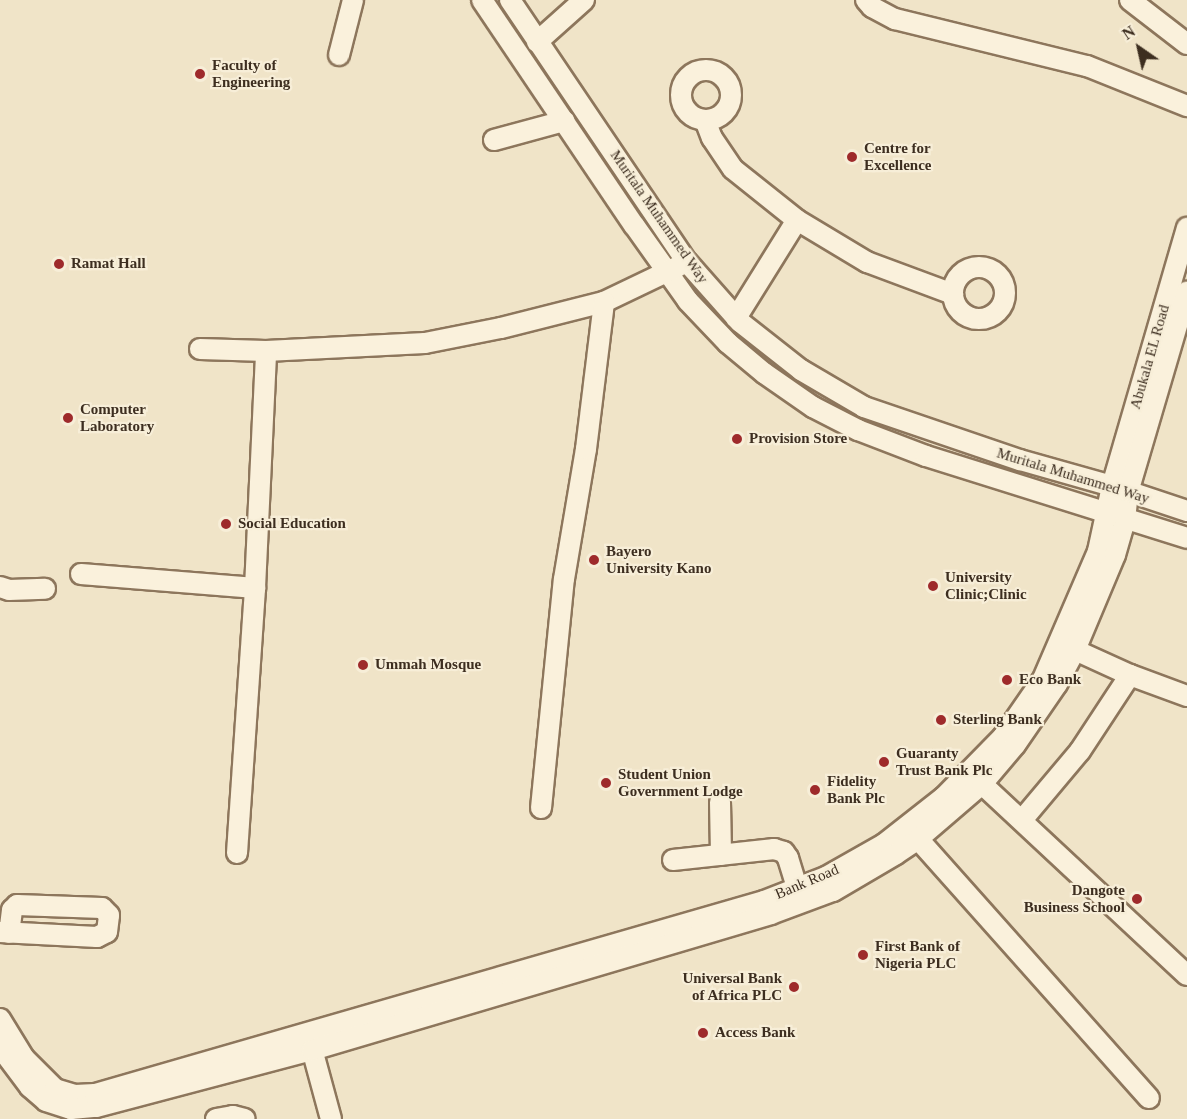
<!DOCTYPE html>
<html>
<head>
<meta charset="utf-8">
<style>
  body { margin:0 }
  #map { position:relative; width:1187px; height:1119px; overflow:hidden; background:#f0e4c8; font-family:Georgia,serif }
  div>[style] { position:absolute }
  .roads { filter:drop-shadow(2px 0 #8d765c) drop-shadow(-2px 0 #8d765c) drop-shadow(0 2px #8d765c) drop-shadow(0 -2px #8d765c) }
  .minor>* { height:20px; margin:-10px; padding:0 10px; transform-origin:10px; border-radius:10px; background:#faf1dc }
  .minor>.ring { margin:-10px; padding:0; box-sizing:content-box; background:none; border:20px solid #faf1dc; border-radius:50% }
  .dots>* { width:16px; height:16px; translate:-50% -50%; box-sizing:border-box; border:3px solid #f7eed8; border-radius:50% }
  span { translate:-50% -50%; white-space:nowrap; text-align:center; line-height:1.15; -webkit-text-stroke:4.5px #f7eed8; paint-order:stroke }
  .poi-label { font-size:15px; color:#3d2e20; font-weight:700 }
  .left { translate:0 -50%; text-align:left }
  .right { translate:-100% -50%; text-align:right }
  .street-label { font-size:15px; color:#3d2e20 }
  .north { position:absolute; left:1109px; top:18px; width:60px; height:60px; -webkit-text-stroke:4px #f7eed8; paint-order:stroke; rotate:326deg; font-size:16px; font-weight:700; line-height:24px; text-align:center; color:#3d2e20 }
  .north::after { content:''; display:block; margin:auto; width:21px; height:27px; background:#3d2e20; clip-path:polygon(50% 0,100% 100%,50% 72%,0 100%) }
</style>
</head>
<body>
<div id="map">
  <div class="roads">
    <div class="minor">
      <i style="left:482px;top:0;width:272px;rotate:56deg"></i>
      <i style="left:634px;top:225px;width:93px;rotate:54.6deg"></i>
      <i style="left:688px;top:301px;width:58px;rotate:46.4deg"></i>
      <i style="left:728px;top:343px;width:47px;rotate:39.8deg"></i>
      <i style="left:764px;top:373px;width:60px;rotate:34.8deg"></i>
      <i style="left:813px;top:407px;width:51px;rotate:27.1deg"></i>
      <i style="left:858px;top:430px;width:73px;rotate:20.9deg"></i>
      <i style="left:926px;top:456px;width:274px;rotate:17.4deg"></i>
      <i style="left:510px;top:0;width:316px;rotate:56deg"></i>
      <i style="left:687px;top:262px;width:80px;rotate:48.5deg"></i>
      <i style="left:740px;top:322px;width:78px;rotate:38.2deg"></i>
      <i style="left:801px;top:370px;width:73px;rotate:30.4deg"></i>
      <i style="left:864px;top:407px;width:165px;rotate:18.8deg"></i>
      <i style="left:1020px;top:460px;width:96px;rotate:15.8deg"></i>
      <i style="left:1112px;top:486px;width:79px;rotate:18.4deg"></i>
      <i style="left:866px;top:0;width:9px;rotate:49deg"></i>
      <i style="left:872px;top:7px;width:26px;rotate:28deg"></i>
      <i style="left:895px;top:19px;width:198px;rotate:13.8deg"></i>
      <i style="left:1087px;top:66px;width:108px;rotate:21.8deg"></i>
      <i style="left:1130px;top:0;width:72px;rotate:37.7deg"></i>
      <i style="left:537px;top:42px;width:63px;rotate:-41.8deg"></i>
      <i style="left:339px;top:55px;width:57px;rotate:-75.7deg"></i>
      <i class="ring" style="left:681px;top:70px;width:30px;height:30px"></i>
      <i style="left:705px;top:120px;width:19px;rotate:69deg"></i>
      <i style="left:712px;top:138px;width:37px;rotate:56deg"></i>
      <i style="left:733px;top:169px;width:82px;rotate:38.6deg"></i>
      <i style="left:797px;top:220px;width:82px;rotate:31deg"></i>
      <i style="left:867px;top:262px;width:92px;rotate:20.4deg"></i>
      <i style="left:494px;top:140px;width:73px;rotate:-15.2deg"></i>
      <i class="ring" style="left:953px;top:267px;width:32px;height:32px"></i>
      <i style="left:736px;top:318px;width:115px;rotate:-58.1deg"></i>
      <i style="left:200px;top:349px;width:66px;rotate:1.7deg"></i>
      <i style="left:266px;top:351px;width:159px;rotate:-2.9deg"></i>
      <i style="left:425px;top:343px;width:77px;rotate:-11.2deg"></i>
      <i style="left:501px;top:328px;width:106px;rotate:-14.2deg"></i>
      <i style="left:604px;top:302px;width:83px;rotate:-25.6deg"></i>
      <i style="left:81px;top:574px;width:175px;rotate:4.6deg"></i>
      <i style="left:0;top:587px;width:9px;rotate:18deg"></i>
      <i style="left:9px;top:590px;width:36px;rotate:-2deg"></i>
      <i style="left:1075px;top:650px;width:60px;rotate:24.4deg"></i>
      <i style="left:1130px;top:675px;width:61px;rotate:20.2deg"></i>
      <i style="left:982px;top:784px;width:280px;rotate:43deg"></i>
      <i style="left:720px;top:802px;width:53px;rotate:88.9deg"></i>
      <i style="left:541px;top:808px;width:230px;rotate:-84.3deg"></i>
      <i style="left:564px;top:579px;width:132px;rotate:-80.4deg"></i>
      <i style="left:586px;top:449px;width:148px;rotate:-83deg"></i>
      <i style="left:1022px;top:820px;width:90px;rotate:-50deg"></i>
      <i style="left:1080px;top:751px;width:91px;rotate:-56.7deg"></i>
      <i style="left:918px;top:839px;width:347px;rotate:48.3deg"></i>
      <i style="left:237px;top:853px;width:266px;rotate:-86.1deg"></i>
      <i style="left:255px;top:588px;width:237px;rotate:-87.3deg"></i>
      <i style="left:673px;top:860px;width:102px;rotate:-6.2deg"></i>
      <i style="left:774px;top:849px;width:10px;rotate:17deg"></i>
      <i style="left:784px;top:852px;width:7px;rotate:56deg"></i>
      <i style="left:788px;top:858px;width:31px;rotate:73deg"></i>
      <i style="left:0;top:932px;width:97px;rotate:3deg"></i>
      <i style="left:97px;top:937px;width:11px;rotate:-27deg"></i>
      <i style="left:107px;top:932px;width:17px;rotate:-83deg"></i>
      <i style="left:109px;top:915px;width:10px;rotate:-135deg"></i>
      <i style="left:102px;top:908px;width:85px;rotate:-178deg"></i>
      <i style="left:17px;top:905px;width:7px;rotate:135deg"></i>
      <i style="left:12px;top:910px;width:23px;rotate:97deg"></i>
      <i style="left:0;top:1019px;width:46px;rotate:58.4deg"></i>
      <i style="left:24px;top:1058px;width:44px;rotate:45deg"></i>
      <i style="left:55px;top:1089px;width:21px;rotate:17deg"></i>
      <i style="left:75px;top:1095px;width:20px;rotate:-3deg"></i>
      <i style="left:95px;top:1094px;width:696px;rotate:-16.09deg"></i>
      <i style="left:764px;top:901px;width:66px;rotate:-21.2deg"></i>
      <i style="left:826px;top:877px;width:67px;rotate:-29.6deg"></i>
      <i style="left:884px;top:844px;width:76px;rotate:-38.1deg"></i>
      <i style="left:944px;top:797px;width:84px;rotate:-45.5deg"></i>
      <i style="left:1003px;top:737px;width:70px;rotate:-55.4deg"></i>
      <i style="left:1043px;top:679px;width:139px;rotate:-66.7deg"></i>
      <i style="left:1098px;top:551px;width:66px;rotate:-77.8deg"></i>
      <i style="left:1112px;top:486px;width:269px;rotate:-73.8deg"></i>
      <i style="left:309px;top:1038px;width:84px;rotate:74.8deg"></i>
      <i style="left:0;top:1047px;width:50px;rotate:53.1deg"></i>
      <i style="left:30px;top:1087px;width:21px;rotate:41deg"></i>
      <i style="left:46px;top:1101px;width:26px;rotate:18deg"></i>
      <i style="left:71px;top:1109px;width:25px;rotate:-5deg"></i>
      <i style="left:96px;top:1107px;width:223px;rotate:-14.8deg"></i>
      <i style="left:312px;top:1050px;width:479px;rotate:-16.5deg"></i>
      <i style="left:771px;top:914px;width:66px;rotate:-20.4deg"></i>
      <i style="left:833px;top:891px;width:73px;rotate:-30.4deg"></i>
      <i style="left:896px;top:854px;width:27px;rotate:-34deg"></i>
      <i style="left:918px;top:839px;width:84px;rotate:-40.7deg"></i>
      <i style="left:982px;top:784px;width:51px;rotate:-49.8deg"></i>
      <i style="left:1015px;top:745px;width:74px;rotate:-55.5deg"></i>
      <i style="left:1057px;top:684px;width:38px;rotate:-62deg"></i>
      <i style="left:1075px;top:650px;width:103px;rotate:-67.2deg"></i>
      <i style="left:1115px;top:555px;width:36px;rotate:-74deg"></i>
      <i style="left:1125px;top:520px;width:28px;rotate:-84deg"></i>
      <i style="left:1128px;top:492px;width:209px;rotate:-73.6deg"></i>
      <i style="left:216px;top:1119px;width:17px;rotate:-10deg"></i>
      <i style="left:233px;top:1116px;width:12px;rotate:14deg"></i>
    </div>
  </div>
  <div class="dots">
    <i style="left:200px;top:74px;background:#9e2a2b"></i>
    <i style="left:852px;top:157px;background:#9e2a2b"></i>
    <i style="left:59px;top:264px;background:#9e2a2b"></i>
    <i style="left:68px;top:418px;background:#9e2a2b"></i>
    <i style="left:737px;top:439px;background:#9e2a2b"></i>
    <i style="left:226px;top:524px;background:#9e2a2b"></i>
    <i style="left:594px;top:560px;background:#9e2a2b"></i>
    <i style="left:933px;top:586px;background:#9e2a2b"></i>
    <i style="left:363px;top:665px;background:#9e2a2b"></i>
    <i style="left:1007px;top:680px;background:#9e2a2b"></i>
    <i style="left:941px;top:720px;background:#9e2a2b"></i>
    <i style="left:884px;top:762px;background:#9e2a2b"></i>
    <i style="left:606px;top:783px;background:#9e2a2b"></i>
    <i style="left:815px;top:790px;background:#9e2a2b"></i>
    <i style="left:1137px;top:899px;background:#9e2a2b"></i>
    <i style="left:863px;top:955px;background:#9e2a2b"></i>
    <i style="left:794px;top:987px;background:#9e2a2b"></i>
    <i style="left:703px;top:1033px;background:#9e2a2b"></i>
  </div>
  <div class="poi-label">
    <span class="left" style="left:212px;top:74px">Faculty of<br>Engineering</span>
    <span class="left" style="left:864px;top:157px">Centre for<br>Excellence</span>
    <span class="left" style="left:71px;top:264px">Ramat Hall</span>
    <span class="left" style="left:80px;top:418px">Computer<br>Laboratory</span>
    <span class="left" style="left:749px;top:439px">Provision Store</span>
    <span class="left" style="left:238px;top:524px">Social Education</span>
    <span class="left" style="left:606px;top:560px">Bayero<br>University Kano</span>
    <span class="left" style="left:945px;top:586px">University<br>Clinic;Clinic</span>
    <span class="left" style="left:375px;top:665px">Ummah Mosque</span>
    <span class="left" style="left:1019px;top:680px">Eco Bank</span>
    <span class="left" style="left:953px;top:720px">Sterling Bank</span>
    <span class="left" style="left:896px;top:762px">Guaranty<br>Trust Bank Plc</span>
    <span class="left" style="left:618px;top:783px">Student Union<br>Government Lodge</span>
    <span class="left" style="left:827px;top:790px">Fidelity<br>Bank Plc</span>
    <span class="right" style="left:1125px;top:899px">Dangote<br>Business School</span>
    <span class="left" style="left:875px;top:955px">First Bank of<br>Nigeria PLC</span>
    <span class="right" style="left:782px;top:987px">Universal Bank<br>of Africa PLC</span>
    <span class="left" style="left:715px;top:1033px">Access Bank</span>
  </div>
  <div class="street-label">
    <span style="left:659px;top:217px;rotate:55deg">Muritala Muhammed Way</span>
    <span style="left:1150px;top:357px;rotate:-74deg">Abukala EL Road</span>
    <span style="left:1073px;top:476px;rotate:17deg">Muritala Muhammed Way</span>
    <span style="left:807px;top:882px;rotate:-23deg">Bank Road</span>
  </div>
  <div class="north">N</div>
</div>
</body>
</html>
